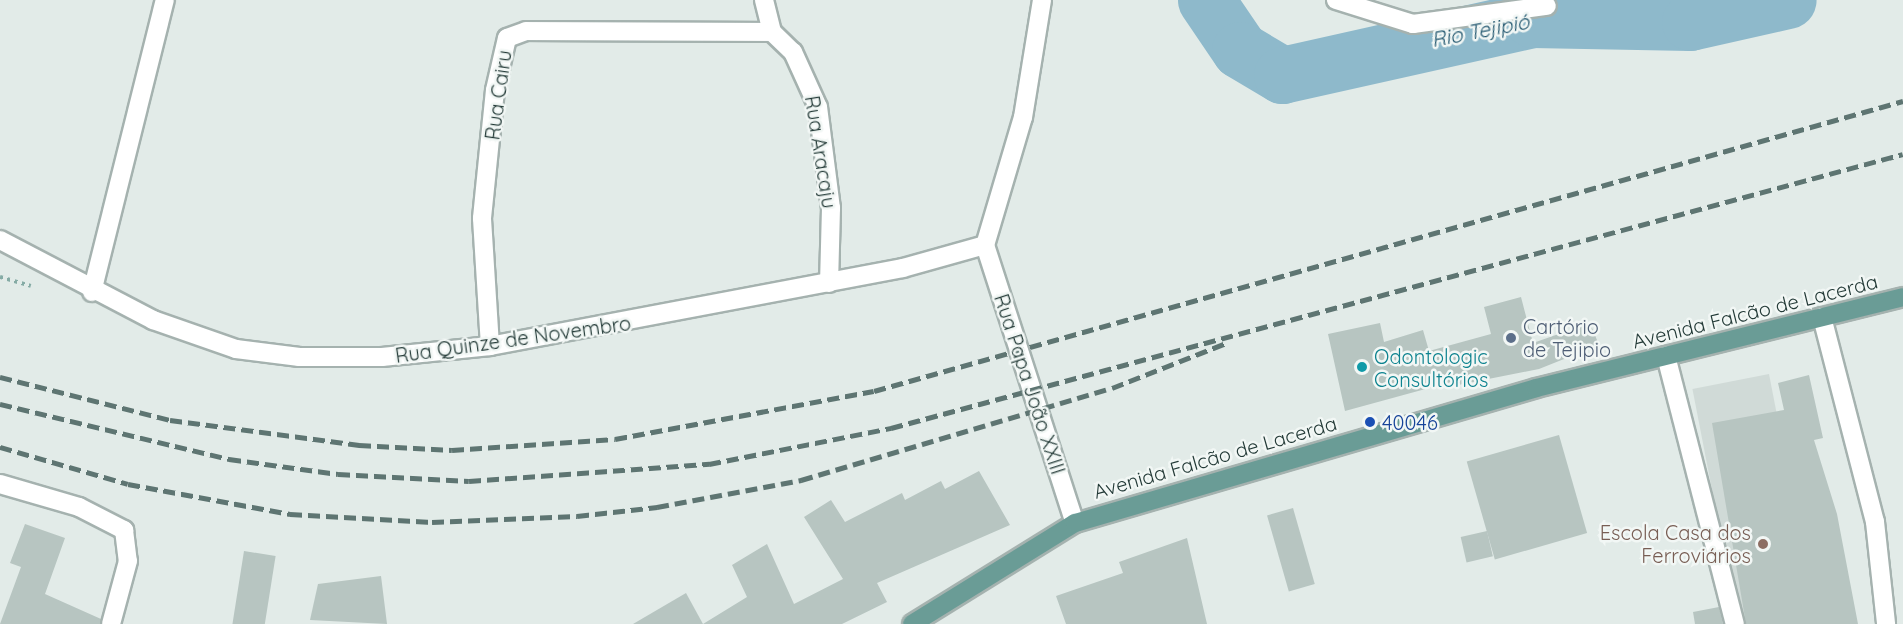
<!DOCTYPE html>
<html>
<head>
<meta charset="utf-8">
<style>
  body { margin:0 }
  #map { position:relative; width:1903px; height:624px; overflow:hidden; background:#e2ebe8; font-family:Quicksand,sans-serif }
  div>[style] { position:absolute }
  .built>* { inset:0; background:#d0dad7; transform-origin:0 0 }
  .river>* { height:57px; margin:-28.5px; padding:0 28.5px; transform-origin:28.5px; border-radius:28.5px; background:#8eb9cb }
  .building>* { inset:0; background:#b7c5c1; transform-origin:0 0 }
  .path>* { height:4px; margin-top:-2px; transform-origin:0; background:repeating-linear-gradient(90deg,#85aba5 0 3px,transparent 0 7.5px) }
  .roads { filter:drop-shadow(2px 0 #a5b2af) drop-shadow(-2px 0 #a5b2af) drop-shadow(0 2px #a5b2af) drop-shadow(0 -2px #a5b2af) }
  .minor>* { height:18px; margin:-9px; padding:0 9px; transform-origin:9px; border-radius:9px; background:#fff }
  .major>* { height:18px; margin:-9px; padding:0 9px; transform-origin:9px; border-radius:9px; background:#6a9c96 }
  .rail>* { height:4.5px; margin-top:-2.25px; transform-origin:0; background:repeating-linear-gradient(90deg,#5e7572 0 12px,transparent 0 18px) }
  .dots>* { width:16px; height:16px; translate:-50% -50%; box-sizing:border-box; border:3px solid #f2f7f5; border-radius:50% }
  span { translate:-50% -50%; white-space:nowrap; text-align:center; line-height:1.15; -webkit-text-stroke:5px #f2f7f5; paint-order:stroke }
  .street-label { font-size:20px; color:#233a37 }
  .service-label { font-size:20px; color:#4e5e75 }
  .left { translate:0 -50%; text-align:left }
  .culture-label { font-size:20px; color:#0d838f }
  .transit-label { font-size:20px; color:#164399 }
  .education-label { font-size:20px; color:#785e54 }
  .right { translate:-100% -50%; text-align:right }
  .water-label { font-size:21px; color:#235870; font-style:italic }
</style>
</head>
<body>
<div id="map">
  <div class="built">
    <i style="left:1769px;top:374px;width:255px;height:78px;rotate:79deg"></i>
  </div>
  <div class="river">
    <i style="left:1206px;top:0;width:60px;rotate:55.8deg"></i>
    <i style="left:1240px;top:50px;width:49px;rotate:30.8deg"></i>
    <i style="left:1282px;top:75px;width:256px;rotate:-12.6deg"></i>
    <i style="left:1532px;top:19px;width:158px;rotate:1.1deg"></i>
    <i style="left:1690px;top:22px;width:100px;rotate:-12.7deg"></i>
  </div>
  <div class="building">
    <i style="clip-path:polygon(1521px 297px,1533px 343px,1590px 323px,1599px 345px,1539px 369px,1453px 386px,1451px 382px,1345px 411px,1328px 334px,1380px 323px,1384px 342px,1423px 330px,1429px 351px,1491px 334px,1484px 307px)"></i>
    <i style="clip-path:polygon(1809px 375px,1823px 438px,1814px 440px,1837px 514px,1858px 624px,1746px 624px,1712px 423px,1784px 410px,1778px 383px)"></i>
    <i style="left:1559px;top:435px;width:102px;height:96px;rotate:74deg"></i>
    <i style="clip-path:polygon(979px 471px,1010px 525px,877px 583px,887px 602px,842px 624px,703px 624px,747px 597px,732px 565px,767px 544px,794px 604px,843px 579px,804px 517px,831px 500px,845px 522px,902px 493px,905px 500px,941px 481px,945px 489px)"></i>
    <i style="left:1293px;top:508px;width:79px;height:27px;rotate:74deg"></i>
    <i style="clip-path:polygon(25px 524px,65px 538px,45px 594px,101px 619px,100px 624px,0 624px,21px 567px,10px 563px)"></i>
    <i style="left:1487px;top:531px;width:26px;height:27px;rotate:77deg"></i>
    <i style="clip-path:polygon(1187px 538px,1207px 624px,1066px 624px,1056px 596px,1123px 573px,1119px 562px)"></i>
    <i style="left:244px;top:551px;width:32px;height:74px;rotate:9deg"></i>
    <i style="clip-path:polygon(381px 576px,387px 624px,310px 620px,318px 584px)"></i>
    <i style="clip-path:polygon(686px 593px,703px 624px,633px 624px)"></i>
    <i style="clip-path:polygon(1719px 607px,1723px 624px,1695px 624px,1693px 612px)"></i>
  </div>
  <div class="path">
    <i style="left:0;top:277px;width:32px;rotate:16deg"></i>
  </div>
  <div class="roads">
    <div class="minor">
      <i style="left:764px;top:0;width:33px;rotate:76deg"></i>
      <i style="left:772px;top:32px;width:29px;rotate:44deg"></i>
      <i style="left:793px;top:52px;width:60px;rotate:65.6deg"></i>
      <i style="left:818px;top:107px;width:102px;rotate:82.7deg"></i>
      <i style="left:831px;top:208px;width:75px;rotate:91.5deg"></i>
      <i style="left:1042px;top:0;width:119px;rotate:99.2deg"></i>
      <i style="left:1023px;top:117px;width:134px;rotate:106.5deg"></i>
      <i style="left:985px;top:245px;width:292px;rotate:72.1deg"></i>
      <i style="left:1336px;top:0;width:81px;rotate:17.3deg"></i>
      <i style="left:1413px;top:24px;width:135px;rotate:-7.7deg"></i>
      <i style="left:0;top:240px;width:173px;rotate:27.6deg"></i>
      <i style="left:153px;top:320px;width:88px;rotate:19.3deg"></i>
      <i style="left:236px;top:349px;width:64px;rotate:7.2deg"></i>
      <i style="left:299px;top:357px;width:83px"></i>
      <i style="left:382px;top:357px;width:109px;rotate:-5.8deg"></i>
      <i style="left:490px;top:346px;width:420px;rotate:-10.7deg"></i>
      <i style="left:903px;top:268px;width:85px;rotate:-15.7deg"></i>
      <i style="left:92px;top:292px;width:301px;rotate:-76deg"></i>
      <i style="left:1822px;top:317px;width:212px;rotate:75.5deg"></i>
      <i style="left:1875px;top:522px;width:103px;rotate:83.8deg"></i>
      <i style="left:490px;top:346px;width:128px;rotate:-93.6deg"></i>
      <i style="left:482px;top:218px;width:129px;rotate:-84.2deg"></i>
      <i style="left:495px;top:90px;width:53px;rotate:-77deg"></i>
      <i style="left:507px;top:38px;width:20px;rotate:-20deg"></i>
      <i style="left:526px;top:31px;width:246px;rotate:0.2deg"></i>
      <i style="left:1666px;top:356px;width:277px;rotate:75.6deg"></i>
      <i style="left:0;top:484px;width:82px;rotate:16.2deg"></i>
      <i style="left:79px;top:507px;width:51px;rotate:27.1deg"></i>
      <i style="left:124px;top:530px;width:31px;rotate:83deg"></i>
      <i style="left:128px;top:561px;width:65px;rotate:105.1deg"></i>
    </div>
    <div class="major">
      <i style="left:912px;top:624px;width:192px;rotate:-31.8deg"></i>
      <i style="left:1075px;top:523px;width:480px;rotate:-16.3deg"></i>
      <i style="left:1536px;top:388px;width:378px;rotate:-13.9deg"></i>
    </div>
  </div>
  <div class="rail">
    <i style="left:0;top:377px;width:175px;rotate:14.2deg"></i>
    <i style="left:170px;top:420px;width:191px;rotate:7.5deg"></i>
    <i style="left:359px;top:445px;width:93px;rotate:3.1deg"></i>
    <i style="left:452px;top:450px;width:163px;rotate:-3.9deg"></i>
    <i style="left:615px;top:439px;width:263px;rotate:-10.5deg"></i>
    <i style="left:874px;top:391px;width:1069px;rotate:-15.74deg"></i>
    <i style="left:0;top:404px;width:236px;rotate:13.5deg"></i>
    <i style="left:229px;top:459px;width:110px;rotate:7.8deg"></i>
    <i style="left:338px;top:474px;width:131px;rotate:3.1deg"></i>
    <i style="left:469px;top:481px;width:241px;rotate:-4.1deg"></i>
    <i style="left:709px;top:464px;width:186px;rotate:-11.2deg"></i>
    <i style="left:891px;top:428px;width:1048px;rotate:-15.15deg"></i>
    <i style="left:0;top:447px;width:133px;rotate:16.1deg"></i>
    <i style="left:128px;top:484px;width:165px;rotate:10.5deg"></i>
    <i style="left:290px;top:514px;width:142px;rotate:3.2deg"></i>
    <i style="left:432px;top:522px;width:145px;rotate:-2.4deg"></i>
    <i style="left:577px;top:516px;width:81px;rotate:-6.4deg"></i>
    <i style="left:657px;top:507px;width:147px;rotate:-10.6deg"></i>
    <i style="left:801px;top:480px;width:324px;rotate:-16.5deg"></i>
    <i style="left:1112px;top:388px;width:123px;rotate:-21.5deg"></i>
  </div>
  <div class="dots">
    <i style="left:1511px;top:338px;background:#5c6f8a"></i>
    <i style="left:1362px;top:367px;background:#0f9aa8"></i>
    <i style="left:1370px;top:422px;background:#1a4fb4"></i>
    <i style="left:1763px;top:544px;background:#8d6e63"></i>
  </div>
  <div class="street-label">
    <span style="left:498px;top:95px;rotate:-82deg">Rua Cairu</span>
    <span style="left:821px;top:152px;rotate:81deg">Rua Aracaju</span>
    <span style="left:1755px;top:311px;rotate:-14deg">Avenida Falcão de Lacerda</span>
    <span style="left:513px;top:339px;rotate:-8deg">Rua Quinze de Novembro</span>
    <span style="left:1030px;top:384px;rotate:72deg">Rua Papa João XXIII</span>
    <span style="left:1215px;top:457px;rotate:-16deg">Avenida Falcão de Lacerda</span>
  </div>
  <div class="service-label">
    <span class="left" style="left:1523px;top:338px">Cartório<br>de Tejipio</span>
  </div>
  <div class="culture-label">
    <span class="left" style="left:1374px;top:368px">Odontologic<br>Consultórios</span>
  </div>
  <div class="transit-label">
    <span class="left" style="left:1382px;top:422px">40046</span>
  </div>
  <div class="education-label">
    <span class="right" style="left:1751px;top:544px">Escola Casa dos<br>Ferroviários</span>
  </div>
  <div class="water-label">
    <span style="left:1480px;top:30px;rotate:-11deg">Rio Tejipió</span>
  </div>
</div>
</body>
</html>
